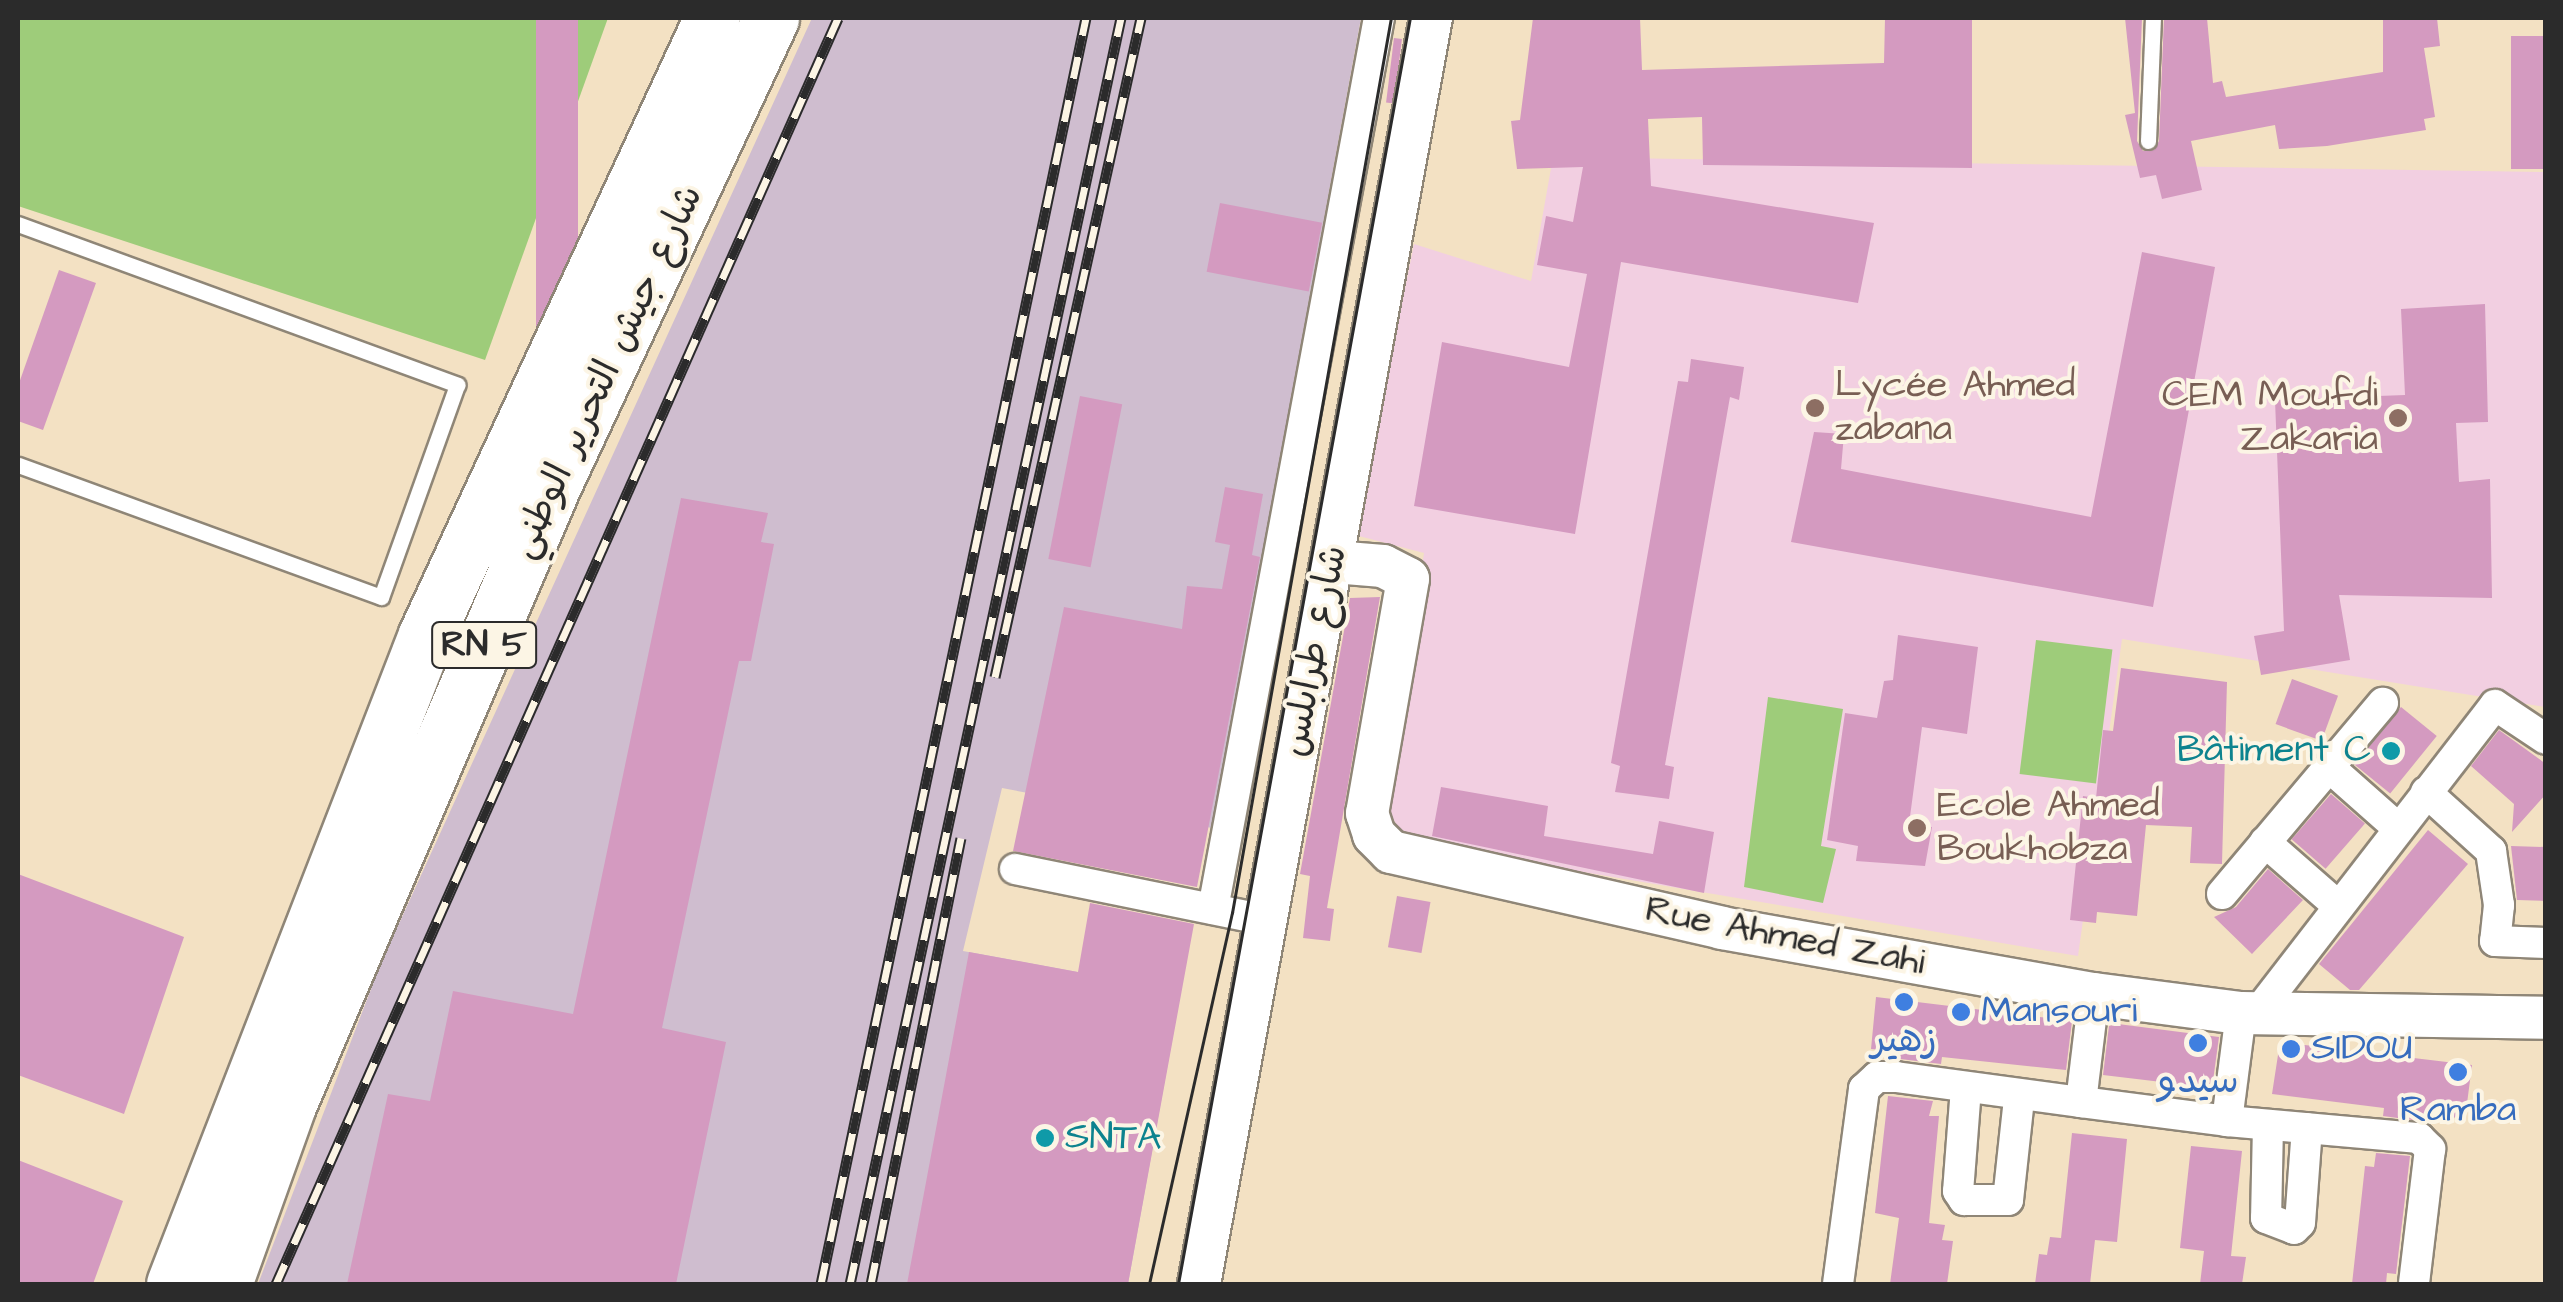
<!DOCTYPE html>
<html>
<head>
<meta charset="utf-8">
<style>
  body { margin:0 }
  #map { position:relative; width:2563px; height:1302px; overflow:hidden; background:#f3e1c3; font-family:"Architects Daughter","Playpen Sans Arabic",sans-serif }
  div>[style] { position:absolute }
  .built>* { inset:0; background:#f2cfe1 }
  .industrial>* { inset:0; background:#cfbdcf }
  .green>* { inset:0; background:#9ecc7a; transform-origin:0 0 }
  .building>* { inset:0; background:#d49ac0; transform-origin:0 0 }
  .roads { filter:drop-shadow(2px 0 #8f8677) drop-shadow(-2px 0 #8f8677) drop-shadow(0 2px #8f8677) drop-shadow(0 -2px #8f8677) }
  .lane>* { height:15px; margin:-7.5px; padding:0 7.5px; transform-origin:7.5px; border-radius:7.5px; background:#fff }
  .street>* { height:30px; margin:-15px; padding:0 15px; transform-origin:15px; border-radius:15px; background:#fff }
  .secondary>* { height:42px; margin:-21px; padding:0 21px; transform-origin:21px; border-radius:21px; background:#fff }
  .highway>* { height:55px; margin:-27.5px; padding:0 27.5px; transform-origin:27.5px; border-radius:27.5px; background:#fff }
  .tram>* { height:2.5px; margin:-1.25px; padding:0 1.25px; transform-origin:1.25px; border-radius:1.25px; background:#2b2b2b }
  .rail>* { height:11px; margin-top:-5.5px; transform-origin:0; background:repeating-linear-gradient(90deg,#fcf5e5 0 22px,#2b2b2b 0 44px); box-sizing:border-box; border-block:2px solid #2b2b2b }
  .dots>* { width:28px; height:28px; translate:-50% -50%; box-sizing:border-box; border:5px solid #fcf5e5; border-radius:50% }
  span { translate:-50% -50%; white-space:nowrap; text-align:center; line-height:1.15; -webkit-text-stroke:8px #fcf5e5; paint-order:stroke }
  .shield-label span { padding:2px 8px; background:#fcf5e5; border:2px solid; border-radius:8px; -webkit-text-stroke-width:0 }
  .shield-label { font-size:35px; color:#2b2b2b; font-weight:700 }
  .street-label { font-size:38px; color:#2b2b2b }
  .education-label { font-size:38px; color:#785e54 }
  .left { translate:0 -50%; text-align:left }
  .right { translate:-100% -50%; text-align:right }
  .culture-label { font-size:38px; color:#0d838f }
  .shop-label { font-size:38px; color:#366cbe }
  .frame { position:absolute; inset:0; border:20px solid #2b2b2b; pointer-events:none }
</style>
</head>
<body>
<div id="map">
  <div class="built">
    <i style="clip-path:polygon(1553px 157px,2545px 172px,2545px 707px,2122px 639px,2078px 956px,1407px 842px,1386px 807px,1424px 553px,1355px 535px,1414px 244px,1531px 281px)"></i>
  </div>
  <div class="industrial">
    <i style="clip-path:polygon(812px 18px,1361px 18px,1212px 828px,1002px 788px,963px 951px,1181px 991px,1128px 1284px,258px 1284px,381px 963px)"></i>
  </div>
  <div class="green">
    <i style="clip-path:polygon(18px 18px,608px 18px,485px 360px,18px 206px)"></i>
    <i style="left:2036px;top:640px;width:77px;height:135px;rotate:7deg"></i>
    <i style="clip-path:polygon(1768px 697px,1843px 709px,1821px 846px,1836px 849px,1823px 903px,1744px 887px)"></i>
  </div>
  <div class="building">
    <i style="left:536px;top:18px;width:42px;height:338px"></i>
    <i style="clip-path:polygon(1533px 18px,1640px 18px,1642px 70px,1884px 63px,1885px 18px,1972px 18px,1972px 168px,1703px 165px,1702px 117px,1648px 119px,1651px 186px,1874px 223px,1858px 303px,1621px 262px,1575px 534px,1414px 506px,1442px 342px,1569px 367px,1587px 274px,1537px 265px,1546px 216px,1573px 222px,1583px 167px,1517px 169px,1511px 121px,1520px 120px)"></i>
    <i style="clip-path:polygon(2125px 18px,2142px 18px,2137px 141px,2143px 151px,2154px 150px,2159px 141px,2164px 18px,2207px 18px,2213px 83px,2222px 81px,2226px 97px,2383px 72px,2383px 18px,2437px 18px,2440px 46px,2424px 48px,2435px 117px,2424px 119px,2426px 130px,2327px 146px,2279px 149px,2275px 125px,2191px 141px,2202px 190px,2162px 199px,2156px 175px,2140px 178px,2125px 115px,2135px 113px)"></i>
    <i style="left:2511px;top:36px;width:35px;height:133px"></i>
    <i style="left:1394px;top:38px;width:8px;height:65px;rotate:7deg"></i>
    <i style="left:1220px;top:203px;width:104px;height:70px;rotate:11deg"></i>
    <i style="clip-path:polygon(2142px 252px,2215px 267px,2153px 607px,1791px 542px,1814px 432px,1844px 434px,1841px 469px,2091px 517px)"></i>
    <i style="clip-path:polygon(59px 270px,96px 283px,43px 430px,18px 421px,18px 386px)"></i>
    <i style="clip-path:polygon(2485px 304px,2488px 422px,2456px 423px,2459px 482px,2490px 479px,2492px 598px,2339px 595px,2350px 660px,2261px 675px,2254px 636px,2284px 631px,2275px 400px,2405px 395px,2401px 309px)"></i>
    <i style="clip-path:polygon(1691px 359px,1744px 367px,1739px 400px,1730px 397px,1665px 765px,1674px 767px,1669px 799px,1615px 792px,1620px 766px,1611px 763px,1678px 381px,1688px 382px)"></i>
    <i style="left:1080px;top:396px;width:43px;height:166px;rotate:11deg"></i>
    <i style="clip-path:polygon(1225px 487px,1263px 494px,1252px 555px,1260px 557px,1197px 887px,1013px 851px,1064px 607px,1182px 629px,1187px 586px,1222px 589px,1230px 545px,1215px 542px)"></i>
    <i style="clip-path:polygon(681px 498px,768px 513px,761px 542px,774px 544px,751px 661px,739px 661px,662px 1028px,726px 1042px,676px 1284px,347px 1284px,388px 1094px,430px 1101px,453px 991px,573px 1014px)"></i>
    <i style="clip-path:polygon(1380px 597px,1327px 908px,1334px 909px,1330px 941px,1303px 938px,1310px 876px,1300px 874px,1350px 598px)"></i>
    <i style="clip-path:polygon(1898px 635px,1978px 647px,1967px 734px,1922px 727px,1909px 824px,1932px 827px,1925px 866px,1856px 861px,1858px 846px,1827px 840px,1845px 713px,1877px 718px,1884px 681px,1893px 680px)"></i>
    <i style="clip-path:polygon(2121px 668px,2227px 682px,2222px 864px,2190px 863px,2192px 827px,2146px 825px,2137px 916px,2097px 912px,2096px 923px,2070px 920px,2083px 796px,2096px 798px,2103px 730px,2113px 731px)"></i>
    <i style="left:2292px;top:679px;width:49px;height:48px;rotate:20deg"></i>
    <i style="left:2401px;top:707px;width:46px;height:74px;rotate:39deg"></i>
    <i style="clip-path:polygon(2499px 730px,2546px 764px,2546px 794px,2512px 832px,2514px 804px,2471px 766px)"></i>
    <i style="clip-path:polygon(1441px 787px,1548px 806px,1544px 836px,1653px 854px,1659px 821px,1714px 832px,1704px 893px,1432px 836px)"></i>
    <i style="left:2331px;top:794px;width:45px;height:60px;rotate:41deg"></i>
    <i style="clip-path:polygon(2428px 830px,2468px 864px,2359px 990px,2350px 990px,2319px 964px)"></i>
    <i style="clip-path:polygon(2511px 846px,2546px 847px,2546px 901px,2517px 900px)"></i>
    <i style="clip-path:polygon(2268px 869px,2303px 900px,2252px 954px,2214px 917px,2236px 907px)"></i>
    <i style="clip-path:polygon(18px 874px,184px 937px,124px 1114px,18px 1075px)"></i>
    <i style="left:1397px;top:896px;width:34px;height:52px;rotate:10deg"></i>
    <i style="clip-path:polygon(1090px 903px,1194px 924px,1128px 1284px,907px 1284px,969px 952px,1078px 972px)"></i>
    <i style="clip-path:polygon(1876px 997px,2072px 1021px,2066px 1070px,1942px 1057px,1941px 1064px,1892px 1058px,1893px 1051px,1871px 1049px)"></i>
    <i style="clip-path:polygon(2118px 1024px,2219px 1037px,2212px 1088px,2103px 1075px,2109px 1026px)"></i>
    <i style="clip-path:polygon(2280px 1042px,2472px 1065px,2465px 1119px,2428px 1114px,2427px 1122px,2383px 1116px,2384px 1108px,2272px 1094px)"></i>
    <i style="clip-path:polygon(1888px 1096px,1933px 1101px,1929px 1116px,1939px 1116px,1929px 1223px,1945px 1225px,1942px 1240px,1953px 1241px,1947px 1284px,1890px 1284px,1899px 1218px,1875px 1213px)"></i>
    <i style="clip-path:polygon(2072px 1133px,2127px 1139px,2117px 1242px,2095px 1240px,2090px 1284px,2035px 1284px,2039px 1254px,2047px 1255px,2050px 1237px,2061px 1238px)"></i>
    <i style="clip-path:polygon(2191px 1146px,2242px 1151px,2231px 1256px,2246px 1257px,2242px 1284px,2200px 1284px,2204px 1251px,2180px 1248px)"></i>
    <i style="clip-path:polygon(2376px 1153px,2410px 1156px,2396px 1274px,2387px 1273px,2386px 1284px,2352px 1284px,2365px 1166px,2374px 1167px)"></i>
    <i style="clip-path:polygon(18px 1160px,123px 1201px,93px 1284px,18px 1284px)"></i>
  </div>
  <div class="roads">
    <div class="lane">
      <i style="left:2148px;top:141px;width:123px;rotate:-87.7deg"></i>
      <i style="left:18px;top:224px;width:468px;rotate:20.1deg"></i>
      <i style="left:457px;top:385px;width:225px;rotate:109.7deg"></i>
      <i style="left:381px;top:597px;width:386px;rotate:-160deg"></i>
    </div>
    <div class="street">
      <i style="left:2329px;top:767px;width:92px;rotate:41.5deg"></i>
      <i style="left:2426px;top:792px;width:88px;rotate:42.2deg"></i>
      <i style="left:2491px;top:851px;width:55px;rotate:81.6deg"></i>
      <i style="left:2499px;top:905px;width:36px;rotate:96deg"></i>
      <i style="left:2495px;top:941px;width:51px;rotate:2.2deg"></i>
      <i style="left:2265px;top:842px;width:96px;rotate:41.2deg"></i>
      <i style="left:1015px;top:869px;width:251px;rotate:11.5deg"></i>
      <i style="left:2222px;top:894px;width:250px;rotate:-49.9deg"></i>
      <i style="left:1213px;top:909px;width:906px;rotate:-79.45deg"></i>
      <i style="left:2241px;top:1013px;width:109px;rotate:97.4deg"></i>
      <i style="left:2227px;top:1121px;width:193px;rotate:5.1deg"></i>
      <i style="left:2419px;top:1138px;width:16px;rotate:45deg"></i>
      <i style="left:2430px;top:1149px;width:136px;rotate:96.8deg"></i>
      <i style="left:2257px;top:1013px;width:389px;rotate:-52.3deg"></i>
      <i style="left:2495px;top:705px;width:61px;rotate:33.7deg"></i>
      <i style="left:1966px;top:1088px;width:103px;rotate:94.4deg"></i>
      <i style="left:1958px;top:1191px;width:11px;rotate:56deg"></i>
      <i style="left:1964px;top:1200px;width:44px"></i>
      <i style="left:2008px;top:1200px;width:103px;rotate:-83.8deg"></i>
      <i style="left:2081px;top:1102px;width:147px;rotate:7.4deg"></i>
      <i style="left:2268px;top:1125px;width:93px;rotate:91.2deg"></i>
      <i style="left:2266px;top:1218px;width:30px;rotate:21deg"></i>
      <i style="left:2294px;top:1229px;width:8px;rotate:-45deg"></i>
      <i style="left:2300px;top:1223px;width:95px;rotate:-85.8deg"></i>
      <i style="left:1838px;top:1284px;width:197px;rotate:-82.4deg"></i>
      <i style="left:1864px;top:1089px;width:18px;rotate:-43deg"></i>
      <i style="left:1877px;top:1077px;width:19px"></i>
      <i style="left:1896px;top:1077px;width:187px;rotate:7.7deg"></i>
      <i style="left:2081px;top:1102px;width:109px;rotate:-83.1deg"></i>
    </div>
    <div class="secondary">
      <i style="left:1334px;top:562px;width:49px;rotate:4.7deg"></i>
      <i style="left:1383px;top:566px;width:28px;rotate:27deg"></i>
      <i style="left:1408px;top:579px;width:238px;rotate:99.9deg"></i>
      <i style="left:1367px;top:813px;width:23px;rotate:72deg"></i>
      <i style="left:1374px;top:835px;width:24px;rotate:45deg"></i>
      <i style="left:1391px;top:852px;width:340px;rotate:12.9deg"></i>
      <i style="left:1722px;top:928px;width:378px;rotate:10.1deg"></i>
      <i style="left:2094px;top:994px;width:148px;rotate:7.4deg"></i>
      <i style="left:2241px;top:1013px;width:305px;rotate:0.9deg"></i>
      <i style="left:1199px;top:1284px;width:1287px;rotate:-79.62deg"></i>
    </div>
    <div class="highway">
      <i style="left:174px;top:1284px;width:696px;rotate:-68.78deg"></i>
      <i style="left:426px;top:635px;width:680px;rotate:-65.13deg"></i>
      <i style="left:224px;top:1284px;width:190px;rotate:-70.3deg"></i>
      <i style="left:288px;top:1105px;width:676px;rotate:-66.85deg"></i>
      <i style="left:554px;top:483px;width:513px;rotate:-64.98deg"></i>
    </div>
  </div>
  <div class="tram">
    <i style="left:1149px;top:1284px;width:380px;rotate:-77.4deg"></i>
    <i style="left:1232px;top:913px;width:909px;rotate:-79.93deg"></i>
    <i style="left:1178px;top:1284px;width:1287px;rotate:-79.62deg"></i>
  </div>
  <div class="rail">
    <i style="left:995px;top:677px;width:675px;rotate:-77.51deg"></i>
    <i style="left:276px;top:1284px;width:1385px;rotate:-66.06deg"></i>
    <i style="left:821px;top:1284px;width:1293px;rotate:-78.18deg"></i>
    <i style="left:850px;top:1284px;width:1295px;rotate:-77.92deg"></i>
    <i style="left:871px;top:1284px;width:455px;rotate:-78.6deg"></i>
  </div>
  <div class="dots">
    <i style="left:1815px;top:408px;background:#8d6e63"></i>
    <i style="left:2398px;top:418px;background:#8d6e63"></i>
    <i style="left:2391px;top:751px;background:#0f9aa8"></i>
    <i style="left:1917px;top:828px;background:#8d6e63"></i>
    <i style="left:1904px;top:1002px;background:#3f7fe0"></i>
    <i style="left:1961px;top:1012px;background:#3f7fe0"></i>
    <i style="left:2198px;top:1043px;background:#3f7fe0"></i>
    <i style="left:2291px;top:1049px;background:#3f7fe0"></i>
    <i style="left:2458px;top:1072px;background:#3f7fe0"></i>
    <i style="left:1045px;top:1138px;background:#0f9aa8"></i>
  </div>
  <div class="shield-label">
    <span style="left:484px;top:645px">RN 5</span>
  </div>
  <div class="street-label">
    <span style="left:607px;top:372px;rotate:-65deg">شارع جيش التحرير الوطني</span>
    <span style="left:1315px;top:651px;rotate:-79deg">شارع طرابلس</span>
    <span style="left:1785px;top:937px;rotate:11deg">Rue Ahmed Zahi</span>
  </div>
  <div class="education-label">
    <span class="left" style="left:1835px;top:408px">Lycée Ahmed<br>zabana</span>
    <span class="right" style="left:2378px;top:418px">CEM Moufdi<br>Zakaria</span>
    <span class="left" style="left:1937px;top:828px">Ecole Ahmed<br>Boukhobza</span>
  </div>
  <div class="culture-label">
    <span class="right" style="left:2371px;top:751px">Bâtiment C</span>
    <span class="left" style="left:1065px;top:1138px">SNTA</span>
  </div>
  <div class="shop-label">
    <span class="left" style="left:1981px;top:1012px">Mansouri</span>
    <span style="left:1904px;top:1041px">زهير</span>
    <span class="left" style="left:2311px;top:1049px">SIDOU</span>
    <span style="left:2198px;top:1082px">سيدو</span>
    <span style="left:2458px;top:1111px">Ramba</span>
  </div>
  <div class="frame"></div>
</div>
</body>
</html>
